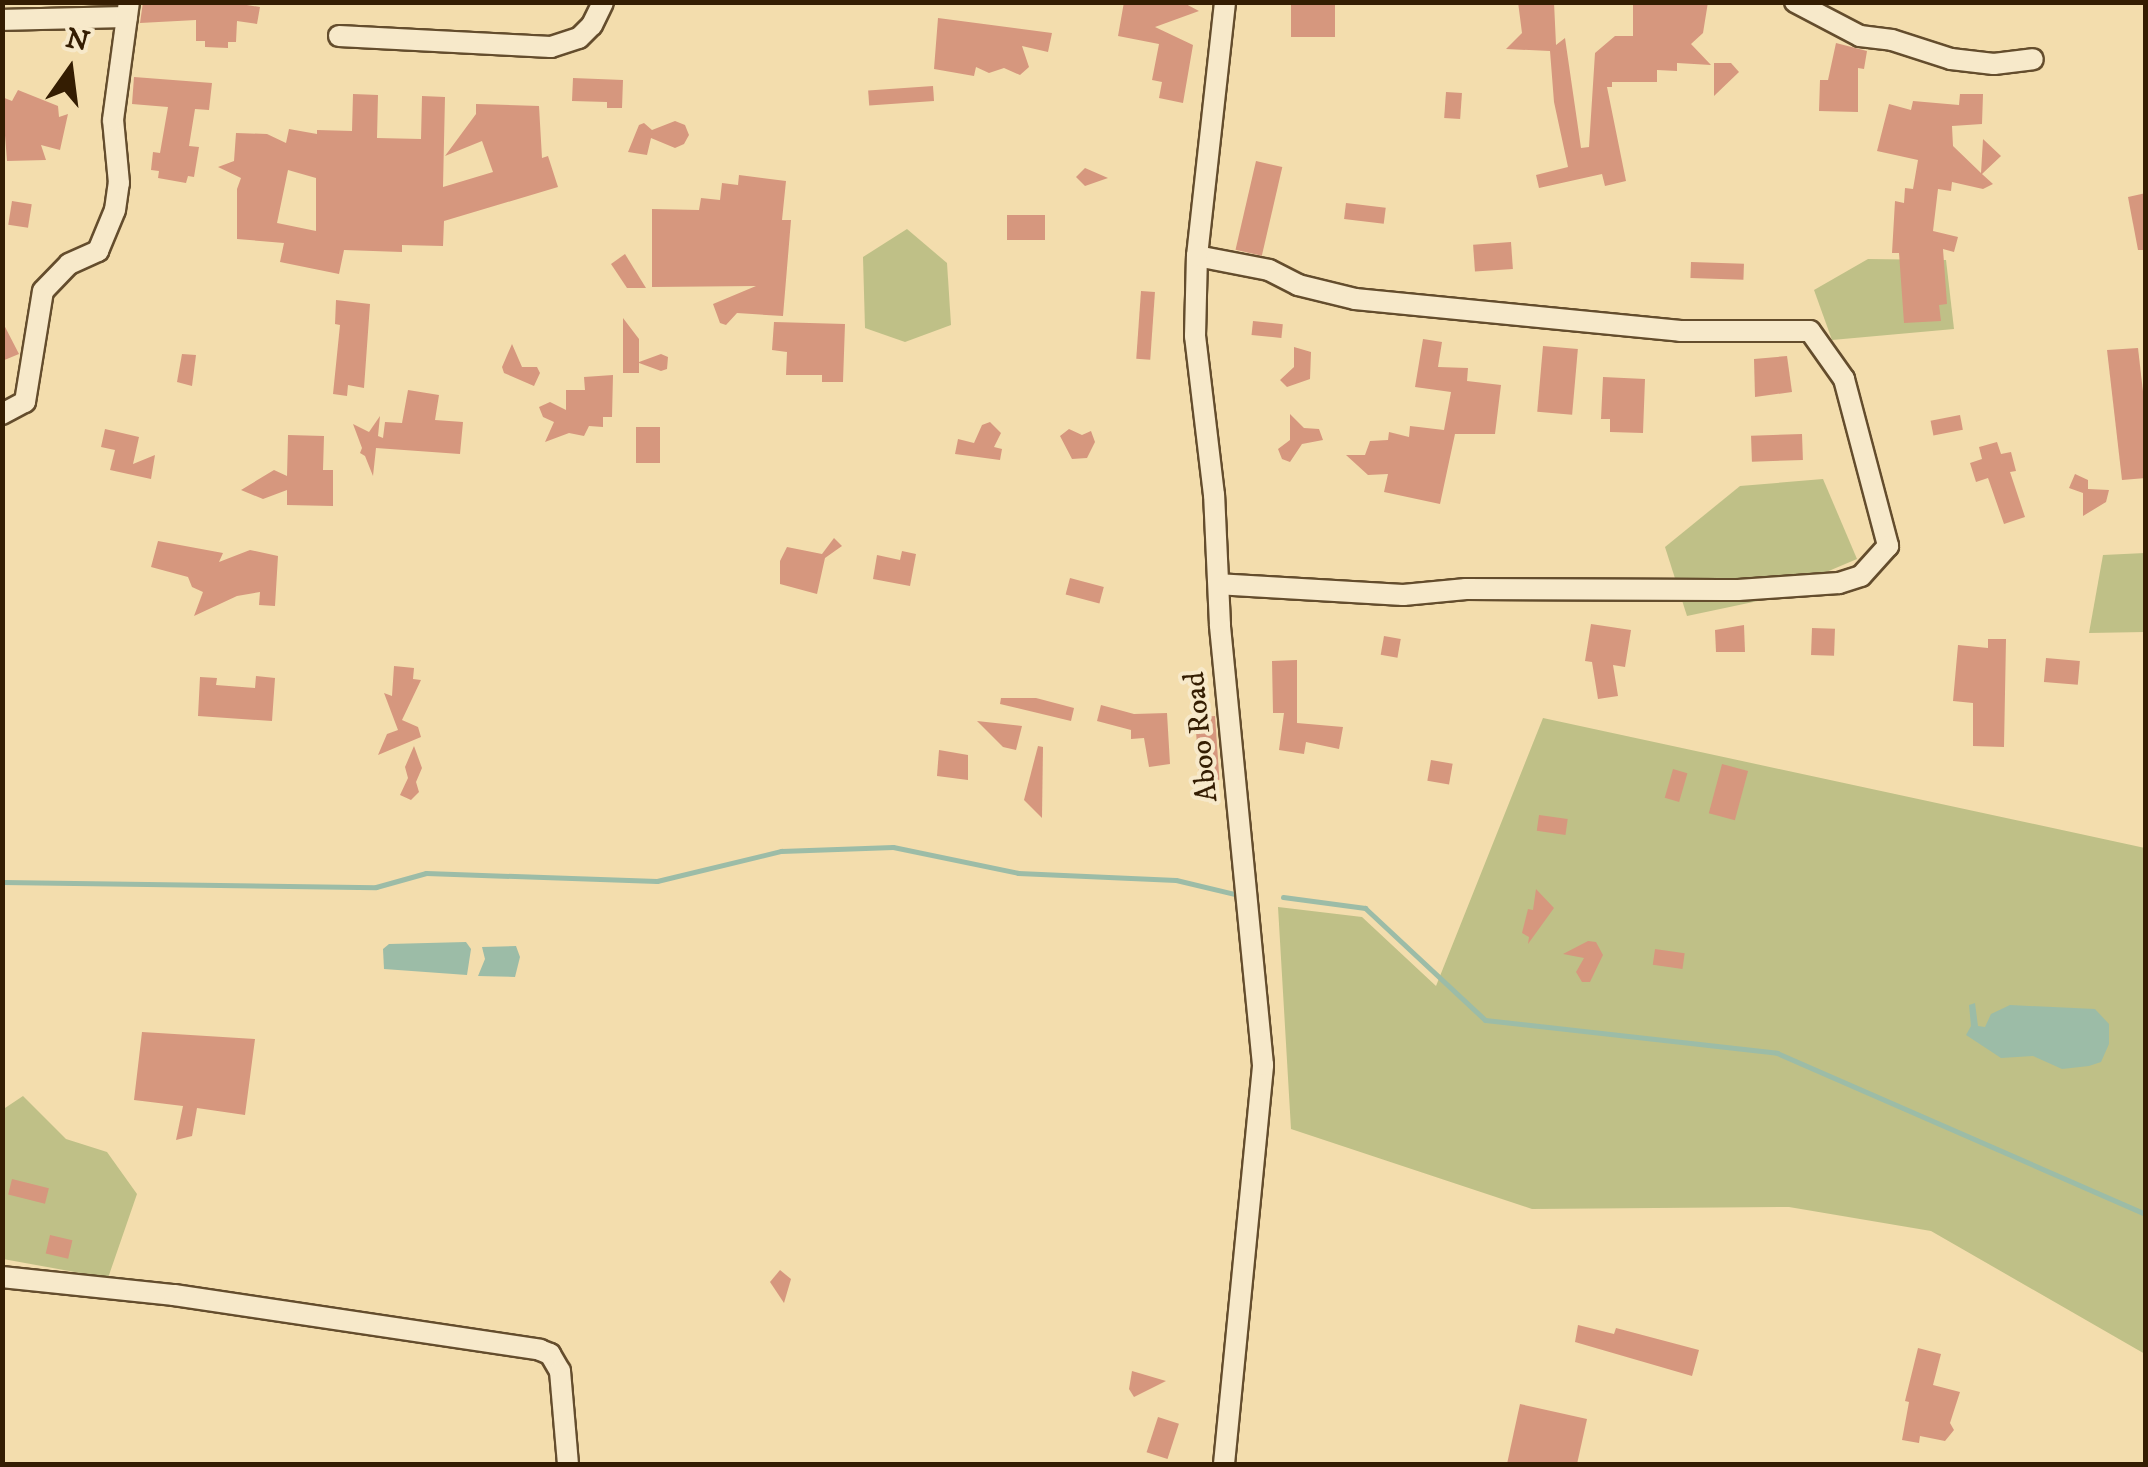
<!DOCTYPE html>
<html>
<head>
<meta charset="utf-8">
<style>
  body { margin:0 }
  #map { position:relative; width:2148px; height:1467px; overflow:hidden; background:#f3ddad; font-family:"IM FELL DW Pica",serif }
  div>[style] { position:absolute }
  .green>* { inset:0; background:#bfc087 }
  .water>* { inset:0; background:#9cbca7 }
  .stream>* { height:5px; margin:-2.5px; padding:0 2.5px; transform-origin:2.5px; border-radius:2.5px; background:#9cbca7 }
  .building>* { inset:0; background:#d6977e; transform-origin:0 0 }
  .roads { filter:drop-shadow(2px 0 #644d2d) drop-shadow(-2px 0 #644d2d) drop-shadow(0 2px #644d2d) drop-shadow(0 -2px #644d2d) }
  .minor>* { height:20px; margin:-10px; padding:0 10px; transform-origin:10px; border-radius:10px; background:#f7e9ca }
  span { translate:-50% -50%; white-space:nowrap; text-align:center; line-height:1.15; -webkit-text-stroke:8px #f7e9ca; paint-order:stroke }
  .street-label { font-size:30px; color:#341d02 }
  .frame { position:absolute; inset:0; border:5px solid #341d02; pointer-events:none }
  .north { position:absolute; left:20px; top:20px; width:100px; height:100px; -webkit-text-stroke:8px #f7e9ca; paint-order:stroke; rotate:14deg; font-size:28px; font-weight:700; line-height:40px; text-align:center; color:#341d02 }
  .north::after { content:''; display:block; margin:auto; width:35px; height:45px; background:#341d02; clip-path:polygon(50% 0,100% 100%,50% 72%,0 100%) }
</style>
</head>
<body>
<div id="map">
  <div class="green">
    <i style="clip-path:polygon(907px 229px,947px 263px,951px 325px,905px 342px,865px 328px,863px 257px)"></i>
    <i style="clip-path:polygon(1868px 259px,1946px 260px,1954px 329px,1832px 340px,1814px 290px)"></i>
    <i style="clip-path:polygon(1823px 479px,1857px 559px,1758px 601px,1687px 616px,1665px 547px,1740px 486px)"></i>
    <i style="clip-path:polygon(2145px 553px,2145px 632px,2089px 633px,2103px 555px)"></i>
    <i style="clip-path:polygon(1543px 718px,2145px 848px,2145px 1354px,1931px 1231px,1789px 1207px,1532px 1209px,1291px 1129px,1278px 907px,1362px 917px,1436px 986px)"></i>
    <i style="clip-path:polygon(23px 1096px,66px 1139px,107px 1152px,137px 1194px,108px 1278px,3px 1259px,2px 1110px)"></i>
  </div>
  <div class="water">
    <i style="clip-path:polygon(466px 942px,471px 949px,467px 975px,384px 969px,383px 949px,389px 944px)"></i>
    <i style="clip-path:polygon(516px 946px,520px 957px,515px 977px,478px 976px,485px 959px,482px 947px)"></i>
    <i style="clip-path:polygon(1975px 1003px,1978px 1026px,1985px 1027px,1991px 1014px,2010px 1005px,2095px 1009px,2109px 1024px,2109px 1044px,2101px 1062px,2089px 1066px,2062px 1069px,2033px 1056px,2001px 1058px,1966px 1035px,1971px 1026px,1969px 1005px)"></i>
  </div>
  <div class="stream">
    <i style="left:2px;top:882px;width:374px;rotate:0.8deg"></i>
    <i style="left:376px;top:887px;width:52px;rotate:-15.6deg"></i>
    <i style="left:426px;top:873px;width:231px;rotate:2deg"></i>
    <i style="left:657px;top:881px;width:128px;rotate:-13.6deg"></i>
    <i style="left:781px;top:851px;width:112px;rotate:-2deg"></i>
    <i style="left:893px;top:847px;width:128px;rotate:11.7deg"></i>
    <i style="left:1018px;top:873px;width:158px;rotate:2.5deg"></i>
    <i style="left:1176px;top:880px;width:65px;rotate:13.4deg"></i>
    <i style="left:1283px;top:897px;width:83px;rotate:7.6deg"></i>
    <i style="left:1365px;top:908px;width:164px;rotate:43deg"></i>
    <i style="left:1485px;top:1020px;width:294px;rotate:6.4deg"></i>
    <i style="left:1777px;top:1053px;width:403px;rotate:23.6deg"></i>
  </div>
  <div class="building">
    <i style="clip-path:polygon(143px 2px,228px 2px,260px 7px,257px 24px,237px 21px,236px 42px,228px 42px,228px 48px,205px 47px,205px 41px,196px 41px,196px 20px,140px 23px)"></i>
    <i style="clip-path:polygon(1124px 2px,1182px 2px,1199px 11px,1155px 27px,1193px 45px,1183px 103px,1159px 98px,1162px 82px,1152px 80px,1159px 44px,1118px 36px)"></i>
    <i style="left:1291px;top:2px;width:44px;height:35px"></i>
    <i style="clip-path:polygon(1518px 2px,1554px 2px,1556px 45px,1565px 38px,1581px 148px,1589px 147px,1595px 53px,1615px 36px,1633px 36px,1633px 2px,1708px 2px,1703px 33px,1691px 44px,1711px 65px,1677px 63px,1677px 71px,1657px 70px,1657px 82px,1612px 82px,1612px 87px,1607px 87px,1626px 181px,1605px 186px,1602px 174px,1539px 188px,1536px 175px,1568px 167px,1554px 102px,1550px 51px,1506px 49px,1522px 33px)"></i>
    <i style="clip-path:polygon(938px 18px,1052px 33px,1048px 52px,1022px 46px,1029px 67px,1020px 75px,1004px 68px,989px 73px,976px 67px,974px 76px,934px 69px)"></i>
    <i style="clip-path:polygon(1836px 43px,1867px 51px,1864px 69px,1858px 68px,1858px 112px,1819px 111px,1820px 80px,1828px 80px)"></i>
    <i style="clip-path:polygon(1714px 63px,1731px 63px,1739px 72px,1714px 96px)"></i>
    <i style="clip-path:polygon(134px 77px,212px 83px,209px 110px,195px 109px,189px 146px,199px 147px,194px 177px,188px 176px,186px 183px,158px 178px,159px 171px,151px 170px,153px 152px,160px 153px,168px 107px,132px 104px)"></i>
    <i style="clip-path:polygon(573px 78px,623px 80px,622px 108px,607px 108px,607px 102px,572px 101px)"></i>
    <i style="left:933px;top:86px;width:15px;height:65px;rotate:86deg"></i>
    <i style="clip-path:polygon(18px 90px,58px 106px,59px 117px,68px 114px,60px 150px,41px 145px,46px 160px,7px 161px,2px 97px,12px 101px)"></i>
    <i style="left:1446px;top:92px;width:16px;height:26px;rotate:4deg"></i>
    <i style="clip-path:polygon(evenodd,353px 94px,378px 95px,377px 138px,421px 139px,422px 96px,445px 97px,443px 187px,493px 172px,482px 141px,445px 156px,476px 114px,476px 104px,539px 106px,542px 158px,548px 156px,558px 187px,444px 221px,443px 246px,402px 245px,402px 252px,344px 250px,339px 274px,280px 262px,284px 243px,237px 239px,237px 189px,241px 178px,218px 167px,234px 161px,236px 133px,267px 134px,286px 143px,289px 129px,317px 134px,317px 130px,352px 131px,353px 94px,288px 170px,316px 178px,316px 231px,277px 223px,288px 170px)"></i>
    <i style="clip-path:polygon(1960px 94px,1983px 94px,1982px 124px,1952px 126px,1953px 146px,1981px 173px,1983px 139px,2001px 156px,1982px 174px,1993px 184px,1983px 189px,1952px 182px,1951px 191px,1938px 189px,1933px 231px,1958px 237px,1954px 252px,1943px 249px,1947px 304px,1939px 305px,1941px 321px,1904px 323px,1899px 253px,1892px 253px,1895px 201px,1904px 203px,1905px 188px,1913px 189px,1918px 160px,1877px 151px,1889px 104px,1911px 110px,1913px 101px,1959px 105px)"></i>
    <i style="clip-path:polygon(675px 121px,685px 125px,689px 135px,684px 144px,675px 148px,651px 138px,647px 155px,628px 152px,639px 125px,644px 123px,652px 130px)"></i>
    <i style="left:1256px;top:161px;width:27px;height:91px;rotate:13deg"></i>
    <i style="clip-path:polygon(1085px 168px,1108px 178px,1085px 186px,1076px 177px)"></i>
    <i style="clip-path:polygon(739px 175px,786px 181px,782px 220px,791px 220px,783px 316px,737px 313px,726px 325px,720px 323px,713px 304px,756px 286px,652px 287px,652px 209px,699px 210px,701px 198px,720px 200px,722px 183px,738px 185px)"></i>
    <i style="clip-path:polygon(2146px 193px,2146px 250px,2138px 250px,2128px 197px)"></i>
    <i style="left:12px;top:201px;width:20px;height:24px;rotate:9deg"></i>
    <i style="left:1346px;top:203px;width:40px;height:16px;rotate:7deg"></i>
    <i style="left:1007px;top:215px;width:38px;height:25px"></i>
    <i style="left:1511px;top:242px;width:27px;height:38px;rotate:86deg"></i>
    <i style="clip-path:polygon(625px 254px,646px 288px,627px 288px,611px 264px)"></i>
    <i style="left:1691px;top:262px;width:53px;height:16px;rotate:2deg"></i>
    <i style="left:1141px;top:291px;width:14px;height:68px;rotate:4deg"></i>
    <i style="clip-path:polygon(336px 300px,370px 304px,364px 388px,348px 385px,347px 396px,333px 394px,340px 325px,335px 324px)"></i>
    <i style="clip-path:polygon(623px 318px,639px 339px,639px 362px,661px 354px,668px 357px,667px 369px,661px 371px,639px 363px,639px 373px,623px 373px)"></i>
    <i style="clip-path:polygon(2px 321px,19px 354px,2px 361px)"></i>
    <i style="left:1253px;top:321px;width:30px;height:14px;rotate:6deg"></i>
    <i style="clip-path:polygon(774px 322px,845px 324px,843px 382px,822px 382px,822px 375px,786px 375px,787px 352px,772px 350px)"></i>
    <i style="clip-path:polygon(1423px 339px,1442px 342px,1438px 367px,1468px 368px,1467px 381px,1501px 385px,1495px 434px,1455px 434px,1440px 504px,1384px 492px,1388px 474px,1368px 475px,1346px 455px,1365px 455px,1370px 441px,1388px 440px,1389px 432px,1409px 437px,1410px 426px,1444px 430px,1451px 392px,1415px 387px)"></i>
    <i style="clip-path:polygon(512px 344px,522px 367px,537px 367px,540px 373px,534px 386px,504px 373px,502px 367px)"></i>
    <i style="left:1543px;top:346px;width:35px;height:66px;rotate:5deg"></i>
    <i style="clip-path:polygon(1294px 347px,1311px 352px,1310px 379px,1287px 387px,1280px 380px,1294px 367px)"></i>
    <i style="clip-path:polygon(2138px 348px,2146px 418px,2146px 478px,2122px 480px,2107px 350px)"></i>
    <i style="clip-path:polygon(182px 354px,196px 355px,192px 386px,177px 382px)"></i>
    <i style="clip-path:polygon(1787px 356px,1792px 392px,1755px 397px,1754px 359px)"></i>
    <i style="clip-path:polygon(613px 375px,612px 417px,603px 417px,603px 427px,589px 426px,584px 436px,569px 433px,545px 442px,554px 422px,543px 417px,539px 407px,550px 402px,566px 410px,566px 390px,585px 390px,584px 377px)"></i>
    <i style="clip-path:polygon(1603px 377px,1645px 379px,1643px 433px,1610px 432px,1610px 419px,1601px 419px)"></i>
    <i style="clip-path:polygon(408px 390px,439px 395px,435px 420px,463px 422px,460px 454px,376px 448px,373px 476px,365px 456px,360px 453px,362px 448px,353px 424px,369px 432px,380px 416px,378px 436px,383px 438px,385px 422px,402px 423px)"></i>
    <i style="clip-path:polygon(1290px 414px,1304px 428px,1319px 429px,1323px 440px,1302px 444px,1290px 462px,1282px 459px,1278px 449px,1290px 440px)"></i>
    <i style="left:1960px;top:415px;width:15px;height:30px;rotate:79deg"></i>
    <i style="clip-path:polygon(990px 422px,1001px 433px,994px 447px,1002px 449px,1000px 460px,955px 454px,958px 439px,974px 443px,982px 425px)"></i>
    <i style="left:660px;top:427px;width:36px;height:24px;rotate:90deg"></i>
    <i style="clip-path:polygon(105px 429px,139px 437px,133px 464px,155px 455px,151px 479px,110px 470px,115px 450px,101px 447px)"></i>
    <i style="clip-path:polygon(1069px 429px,1082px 435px,1091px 431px,1095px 442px,1087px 458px,1072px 459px,1060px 436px)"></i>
    <i style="left:1802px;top:434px;width:26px;height:51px;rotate:88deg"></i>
    <i style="clip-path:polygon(288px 435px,324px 436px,323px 470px,333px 470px,333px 506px,287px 505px,287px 490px,263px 499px,241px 490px,274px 470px,287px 476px)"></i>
    <i style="clip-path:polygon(1997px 442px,2001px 454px,2011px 452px,2016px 471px,2010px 472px,2025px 517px,2004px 524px,1988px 478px,1976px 482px,1970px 463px,1982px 459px,1979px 447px)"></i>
    <i style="clip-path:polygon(2075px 474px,2088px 480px,2088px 489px,2109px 490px,2106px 502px,2083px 516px,2083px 493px,2069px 488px)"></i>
    <i style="clip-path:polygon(834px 538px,842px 546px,825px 558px,817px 594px,780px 584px,780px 561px,787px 547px,822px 554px)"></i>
    <i style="clip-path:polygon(158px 541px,223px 553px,219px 562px,250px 550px,278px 556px,275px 606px,259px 605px,260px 592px,237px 596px,194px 616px,203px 592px,192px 587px,188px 577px,151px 567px)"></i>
    <i style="clip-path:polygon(902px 551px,916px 554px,910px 586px,873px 579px,877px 555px,900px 560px)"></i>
    <i style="left:1070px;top:578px;width:35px;height:17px;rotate:15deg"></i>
    <i style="clip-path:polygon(1591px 624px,1631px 630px,1625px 667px,1613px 665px,1618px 696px,1598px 699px,1592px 662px,1585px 661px)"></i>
    <i style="clip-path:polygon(1744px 625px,1745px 652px,1716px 652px,1715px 630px)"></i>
    <i style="left:1812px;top:628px;width:23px;height:27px;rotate:2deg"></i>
    <i style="left:1384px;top:636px;width:17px;height:19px;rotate:10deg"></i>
    <i style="clip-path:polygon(1988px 639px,2006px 639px,2004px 747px,1973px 746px,1973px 703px,1953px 701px,1958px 645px,1988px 648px)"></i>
    <i style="left:2046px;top:658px;width:34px;height:24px;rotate:5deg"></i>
    <i style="clip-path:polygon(1297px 660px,1297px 723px,1343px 727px,1339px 749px,1306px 742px,1304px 754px,1279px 750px,1284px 713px,1273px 713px,1272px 661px)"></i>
    <i style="clip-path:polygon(394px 666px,414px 668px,413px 679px,421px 680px,402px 720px,418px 727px,421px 737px,378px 755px,387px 734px,398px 730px,384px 693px,392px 696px)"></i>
    <i style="clip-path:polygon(256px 676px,275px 678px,272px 721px,198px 716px,200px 677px,217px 678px,216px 685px,255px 688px)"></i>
    <i style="clip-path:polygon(1001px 698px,1036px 698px,1074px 708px,1071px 721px,1000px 704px)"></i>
    <i style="clip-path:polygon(1101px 705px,1134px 714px,1167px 713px,1170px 764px,1149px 767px,1144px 738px,1131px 739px,1131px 730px,1097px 721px)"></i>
    <i style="left:1215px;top:716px;width:64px;height:20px;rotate:86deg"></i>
    <i style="clip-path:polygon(977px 721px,1022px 726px,1016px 750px,1003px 747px)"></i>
    <i style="clip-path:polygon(414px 746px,422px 768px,416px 782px,419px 792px,411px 800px,400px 795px,408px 778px,405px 767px)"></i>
    <i style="clip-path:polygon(1038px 746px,1043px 747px,1042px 818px,1024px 800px)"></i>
    <i style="clip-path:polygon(939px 750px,968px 755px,968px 780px,937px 776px)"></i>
    <i style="left:1431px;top:760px;width:22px;height:21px;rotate:10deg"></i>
    <i style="left:1722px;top:764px;width:27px;height:51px;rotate:15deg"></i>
    <i style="left:1673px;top:769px;width:15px;height:30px;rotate:16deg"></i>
    <i style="left:1539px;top:815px;width:29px;height:16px;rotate:8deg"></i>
    <i style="clip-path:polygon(1536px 889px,1554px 908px,1528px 944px,1529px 937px,1522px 933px,1528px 909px,1533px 910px)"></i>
    <i style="clip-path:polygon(1588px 941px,1596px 942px,1603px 955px,1590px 982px,1582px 982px,1576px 972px,1584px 958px,1563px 954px)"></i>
    <i style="left:1655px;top:949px;width:30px;height:16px;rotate:8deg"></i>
    <i style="clip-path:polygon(142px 1032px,255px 1039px,245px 1115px,197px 1108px,192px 1136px,176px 1140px,183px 1106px,134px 1100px)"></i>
    <i style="left:12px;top:1179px;width:38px;height:16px;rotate:14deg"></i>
    <i style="left:50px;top:1235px;width:23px;height:19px;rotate:13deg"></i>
    <i style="clip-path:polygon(780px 1270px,791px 1279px,784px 1303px,770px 1282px)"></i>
    <i style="clip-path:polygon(1578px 1325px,1614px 1334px,1616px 1328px,1699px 1350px,1692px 1376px,1575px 1342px)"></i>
    <i style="clip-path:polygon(1918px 1348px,1941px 1354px,1933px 1385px,1960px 1392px,1950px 1423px,1954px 1430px,1945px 1441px,1920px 1436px,1919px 1443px,1902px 1440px,1909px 1402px,1905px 1401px)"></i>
    <i style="clip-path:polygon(1132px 1371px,1166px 1381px,1134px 1397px,1129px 1389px)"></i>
    <i style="clip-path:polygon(1520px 1404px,1587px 1419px,1577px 1464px,1507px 1464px)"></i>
    <i style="left:1158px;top:1417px;width:22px;height:37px;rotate:18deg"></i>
  </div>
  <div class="roads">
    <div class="minor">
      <i style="left:1795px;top:2px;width:73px;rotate:27.6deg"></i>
      <i style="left:1860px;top:36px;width:32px;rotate:7deg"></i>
      <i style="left:1892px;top:40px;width:62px;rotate:17.9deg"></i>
      <i style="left:1951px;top:59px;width:43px;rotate:6.6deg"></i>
      <i style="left:1994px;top:64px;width:39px;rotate:-7deg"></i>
      <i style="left:2px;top:20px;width:125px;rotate:-1.4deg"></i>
      <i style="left:339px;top:36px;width:212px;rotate:3deg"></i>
      <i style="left:551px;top:47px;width:29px;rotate:-18deg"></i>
      <i style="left:579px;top:38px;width:18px;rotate:-45deg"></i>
      <i style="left:592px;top:25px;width:25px;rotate:-64deg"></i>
      <i style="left:1197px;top:256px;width:73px;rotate:11deg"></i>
      <i style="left:1269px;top:270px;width:33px;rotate:27deg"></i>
      <i style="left:1298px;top:285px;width:59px;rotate:13.8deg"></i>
      <i style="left:1355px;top:299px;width:327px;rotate:5.6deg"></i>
      <i style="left:1680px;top:331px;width:130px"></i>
      <i style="left:1810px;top:331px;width:59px;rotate:54.7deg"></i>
      <i style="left:1844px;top:379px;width:173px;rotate:75.2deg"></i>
      <i style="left:1888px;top:546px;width:40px;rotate:132deg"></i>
      <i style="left:1861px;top:576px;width:23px;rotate:162deg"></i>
      <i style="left:1839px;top:583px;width:101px;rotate:176deg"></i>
      <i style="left:1738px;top:590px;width:272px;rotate:-179.8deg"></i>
      <i style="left:1466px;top:589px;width:63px;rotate:174.6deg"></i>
      <i style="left:1403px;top:595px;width:183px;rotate:-176.6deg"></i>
      <i style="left:2px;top:414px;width:26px;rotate:-28deg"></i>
      <i style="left:25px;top:402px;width:112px;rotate:-80.8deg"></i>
      <i style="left:43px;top:291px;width:37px;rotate:-46deg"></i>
      <i style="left:69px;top:264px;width:32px;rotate:-24deg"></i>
      <i style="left:98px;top:251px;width:44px;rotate:-67.5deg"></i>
      <i style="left:115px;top:210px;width:27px;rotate:-82deg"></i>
      <i style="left:119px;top:183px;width:63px;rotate:-95.4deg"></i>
      <i style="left:113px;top:120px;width:119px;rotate:-82.3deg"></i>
      <i style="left:2px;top:1277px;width:173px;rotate:6deg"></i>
      <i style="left:174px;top:1295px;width:370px;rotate:8.5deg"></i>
      <i style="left:540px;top:1350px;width:11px;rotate:22deg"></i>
      <i style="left:550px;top:1354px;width:20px;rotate:60deg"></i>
      <i style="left:560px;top:1371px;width:93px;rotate:85.1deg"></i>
      <i style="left:1224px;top:1464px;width:401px;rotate:-84.4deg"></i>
      <i style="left:1263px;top:1065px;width:442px;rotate:-95.6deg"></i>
      <i style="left:1220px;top:625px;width:130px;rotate:-92.6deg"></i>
      <i style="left:1214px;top:495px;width:160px;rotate:-96.8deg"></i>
      <i style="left:1195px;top:336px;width:80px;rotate:-88.6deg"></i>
      <i style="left:1197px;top:256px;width:256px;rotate:-83.7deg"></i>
    </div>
  </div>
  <div class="street-label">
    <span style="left:1202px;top:737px;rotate:-96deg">Aboo Road</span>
  </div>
  <div class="frame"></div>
  <div class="north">N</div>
</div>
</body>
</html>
